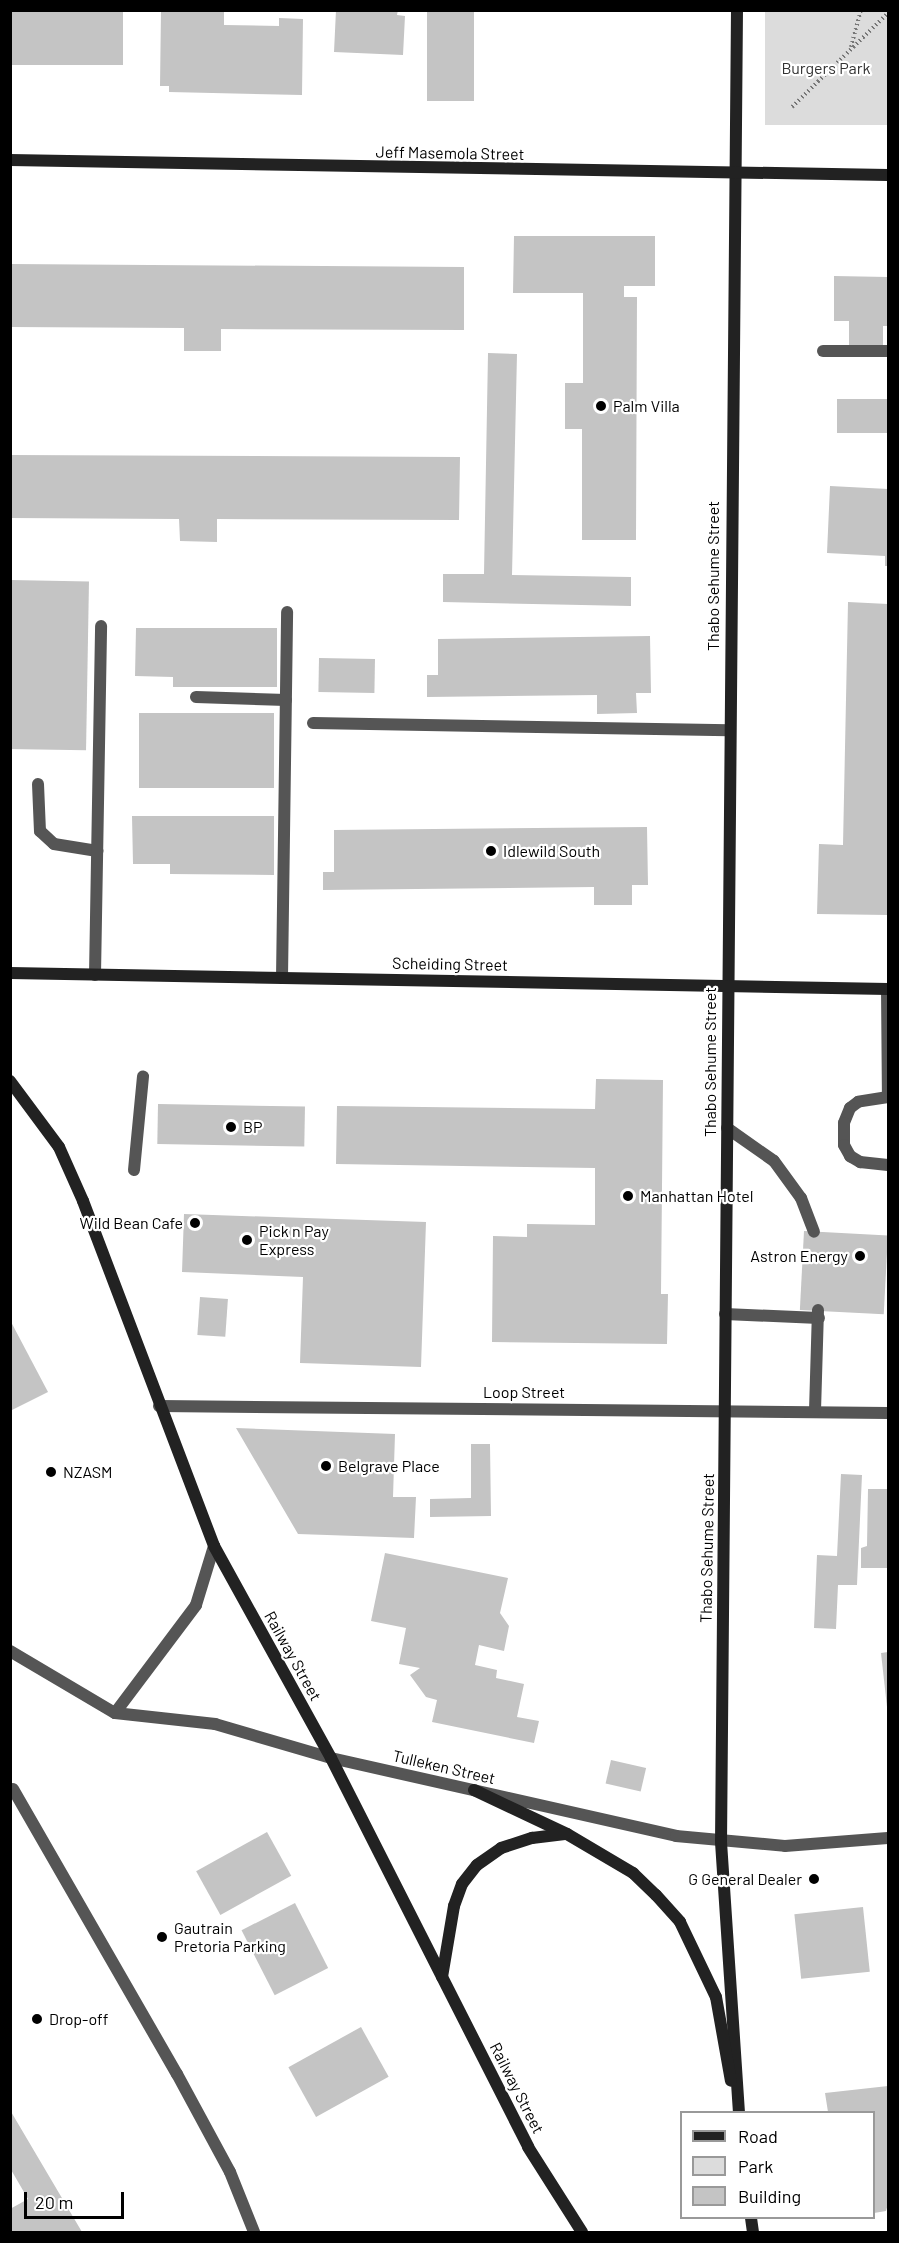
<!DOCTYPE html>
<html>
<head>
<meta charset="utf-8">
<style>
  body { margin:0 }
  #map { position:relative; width:899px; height:2243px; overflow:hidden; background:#fff; font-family:Barlow,sans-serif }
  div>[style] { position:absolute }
  .green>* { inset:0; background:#dcdcdc; transform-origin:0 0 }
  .building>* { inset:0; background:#c4c4c4; transform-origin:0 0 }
  .path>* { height:4px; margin-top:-2px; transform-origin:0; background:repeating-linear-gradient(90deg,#777 0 1.5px,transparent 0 4.5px) }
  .lane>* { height:12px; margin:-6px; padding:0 6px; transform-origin:6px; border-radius:6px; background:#555 }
  .street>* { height:12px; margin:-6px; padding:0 6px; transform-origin:6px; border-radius:6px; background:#555 }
  .secondary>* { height:12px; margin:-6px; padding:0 6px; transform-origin:6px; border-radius:6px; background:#222 }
  .dots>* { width:16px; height:16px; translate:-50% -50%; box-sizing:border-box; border:3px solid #fff; border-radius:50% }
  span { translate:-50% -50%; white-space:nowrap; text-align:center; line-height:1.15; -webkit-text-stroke:4.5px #fff; paint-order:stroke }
  .park-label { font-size:16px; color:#333 }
  .street-label { font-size:16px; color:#000 }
  .poi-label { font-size:16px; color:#000 }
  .left { translate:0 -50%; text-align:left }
  .right { translate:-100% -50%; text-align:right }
  .frame { position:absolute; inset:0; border:12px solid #000; pointer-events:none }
  .legend { position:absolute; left:680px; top:2111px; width:195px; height:108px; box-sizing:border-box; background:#fff; border:2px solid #999; margin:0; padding:8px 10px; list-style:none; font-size:18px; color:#000 }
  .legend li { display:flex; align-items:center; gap:12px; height:30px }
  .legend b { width:30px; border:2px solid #999 }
  .scale { position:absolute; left:24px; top:2192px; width:100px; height:27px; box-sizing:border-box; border:3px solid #000; border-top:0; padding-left:8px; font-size:18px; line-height:21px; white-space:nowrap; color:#000; -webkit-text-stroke:4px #fff; paint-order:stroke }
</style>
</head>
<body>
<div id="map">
  <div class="green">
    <i style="left:765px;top:11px;width:123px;height:114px"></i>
  </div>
  <div class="building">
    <i style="left:10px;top:10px;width:113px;height:55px"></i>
    <i style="clip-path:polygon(161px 10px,224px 10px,224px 25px,279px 26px,279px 18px,303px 19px,302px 95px,169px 92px,169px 86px,160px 86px)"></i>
    <i style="clip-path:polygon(336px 10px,398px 10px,397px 15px,405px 16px,403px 55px,334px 52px)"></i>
    <i style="left:427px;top:10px;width:47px;height:91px"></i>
    <i style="clip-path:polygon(514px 236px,655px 236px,655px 286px,624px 286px,624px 297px,637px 297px,636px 540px,582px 540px,582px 429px,565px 429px,565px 383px,583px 383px,583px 293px,513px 293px)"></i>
    <i style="clip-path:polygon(10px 264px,464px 267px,464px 330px,221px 329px,221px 351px,184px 351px,184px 328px,10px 327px)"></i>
    <i style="clip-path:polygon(834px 276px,888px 277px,888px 326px,883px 326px,883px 350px,849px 349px,849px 321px,834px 321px)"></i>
    <i style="clip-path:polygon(488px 353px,517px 354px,512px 575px,631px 577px,631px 606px,443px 602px,443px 574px,484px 574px)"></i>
    <i style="left:837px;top:399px;width:51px;height:34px"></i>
    <i style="clip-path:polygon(10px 455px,460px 457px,459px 520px,217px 519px,217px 542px,180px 541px,179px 519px,10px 518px)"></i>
    <i style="clip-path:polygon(830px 486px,888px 489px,888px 566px,885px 566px,885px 556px,827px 553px)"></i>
    <i style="left:10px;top:580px;width:79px;height:169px;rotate:1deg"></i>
    <i style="clip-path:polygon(848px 602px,888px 604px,888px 915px,817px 914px,819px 844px,843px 845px)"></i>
    <i style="clip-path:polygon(136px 628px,277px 628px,277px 687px,173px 687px,173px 677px,135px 676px)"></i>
    <i style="clip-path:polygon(650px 636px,651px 693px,636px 693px,637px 713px,597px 714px,597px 695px,427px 697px,427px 675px,438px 675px,438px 639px)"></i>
    <i style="left:319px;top:658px;width:56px;height:34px;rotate:1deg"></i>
    <i style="left:139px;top:713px;width:135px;height:75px"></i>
    <i style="clip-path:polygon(132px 816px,274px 816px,274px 875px,170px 874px,170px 864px,133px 864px)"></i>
    <i style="clip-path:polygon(647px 827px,648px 885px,632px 885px,632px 905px,594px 905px,594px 887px,323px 890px,323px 872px,334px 872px,334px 830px)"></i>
    <i style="clip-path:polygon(596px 1079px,663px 1080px,661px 1294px,668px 1294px,667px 1344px,492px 1342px,493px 1236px,527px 1237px,527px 1224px,595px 1225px,595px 1168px,336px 1164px,337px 1106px,595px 1109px)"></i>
    <i style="left:158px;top:1104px;width:147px;height:40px;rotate:1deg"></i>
    <i style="clip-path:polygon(184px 1214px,426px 1222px,421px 1367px,300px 1363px,303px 1277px,182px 1272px)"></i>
    <i style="left:804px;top:1231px;width:84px;height:79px;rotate:3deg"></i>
    <i style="left:200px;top:1297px;width:28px;height:38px;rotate:4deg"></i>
    <i style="clip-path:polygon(10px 1320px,48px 1392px,10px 1411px)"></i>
    <i style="clip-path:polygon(236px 1428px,395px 1434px,393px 1497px,416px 1497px,414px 1538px,298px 1534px)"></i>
    <i style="clip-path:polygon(471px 1444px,490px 1444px,491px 1516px,430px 1517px,430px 1499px,471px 1498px)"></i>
    <i style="clip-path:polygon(841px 1474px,862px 1475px,857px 1585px,838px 1585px,836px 1629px,814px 1628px,817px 1555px,837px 1556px)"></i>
    <i style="clip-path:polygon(868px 1489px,888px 1489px,888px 1568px,861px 1568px,861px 1548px,867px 1546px)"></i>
    <i style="clip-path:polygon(385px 1553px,508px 1578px,500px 1613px,509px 1626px,504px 1651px,479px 1645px,475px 1665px,497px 1670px,496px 1678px,524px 1684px,517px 1717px,539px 1721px,534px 1743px,432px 1722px,437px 1700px,426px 1697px,410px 1675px,420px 1668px,399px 1664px,406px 1628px,371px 1621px)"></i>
    <i style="clip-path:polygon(888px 1652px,888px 1706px,887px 1707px,881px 1653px)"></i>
    <i style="left:611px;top:1760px;width:36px;height:24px;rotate:13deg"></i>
    <i style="left:267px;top:1832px;width:50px;height:81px;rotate:61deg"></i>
    <i style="left:295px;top:1903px;width:73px;height:60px;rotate:63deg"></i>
    <i style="left:863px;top:1907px;width:65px;height:69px;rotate:84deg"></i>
    <i style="left:361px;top:2027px;width:57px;height:83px;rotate:61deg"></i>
    <i style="clip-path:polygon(888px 2086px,888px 2204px,886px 2211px,874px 2213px,874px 2112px,828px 2112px,825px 2093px)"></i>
    <i style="clip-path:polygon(10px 2110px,82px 2232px,10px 2232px,10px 2209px,28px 2199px,10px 2168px)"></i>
  </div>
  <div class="path">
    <i style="left:851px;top:47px;width:38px;rotate:-75deg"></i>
    <i style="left:792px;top:107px;width:134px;rotate:-44.4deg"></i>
  </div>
  <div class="lane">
    <i style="left:823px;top:351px;width:65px"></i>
    <i style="left:196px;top:697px;width:90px;rotate:1.9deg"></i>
    <i style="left:313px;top:723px;width:416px;rotate:1deg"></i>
    <i style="left:38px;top:784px;width:47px;rotate:87.6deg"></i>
    <i style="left:40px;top:831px;width:19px;rotate:43deg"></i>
    <i style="left:54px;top:844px;width:44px;rotate:9.2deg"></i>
    <i style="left:95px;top:975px;width:349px;rotate:-89deg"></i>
    <i style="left:282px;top:978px;width:366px;rotate:-89.2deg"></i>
    <i style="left:887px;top:989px;width:108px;rotate:89.5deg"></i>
    <i style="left:888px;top:1097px;width:30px;rotate:171deg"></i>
    <i style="left:858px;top:1102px;width:10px;rotate:143deg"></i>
    <i style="left:850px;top:1108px;width:16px;rotate:112deg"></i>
    <i style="left:844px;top:1123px;width:22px;rotate:90deg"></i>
    <i style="left:844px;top:1145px;width:13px;rotate:61deg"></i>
    <i style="left:850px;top:1156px;width:12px;rotate:31deg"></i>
    <i style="left:860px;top:1162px;width:28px;rotate:6deg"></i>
    <i style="left:727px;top:1128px;width:57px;rotate:35.1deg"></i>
    <i style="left:774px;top:1161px;width:46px;rotate:53.9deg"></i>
    <i style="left:801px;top:1198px;width:36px;rotate:69deg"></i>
    <i style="left:134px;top:1170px;width:94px;rotate:-84.5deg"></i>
    <i style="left:725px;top:1314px;width:94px;rotate:2.4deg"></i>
    <i style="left:159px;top:1406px;width:729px;rotate:0.55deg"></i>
    <i style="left:815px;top:1411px;width:101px;rotate:-88.3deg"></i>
    <i style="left:115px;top:1713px;width:135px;rotate:-53.1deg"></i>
    <i style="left:196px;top:1605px;width:62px;rotate:-73deg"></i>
    <i style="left:13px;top:1789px;width:329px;rotate:60.1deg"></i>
    <i style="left:177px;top:2074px;width:111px;rotate:61.6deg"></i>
    <i style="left:230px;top:2172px;width:65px;rotate:68.2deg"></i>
  </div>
  <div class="street">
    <i style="left:10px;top:1651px;width:122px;rotate:30.6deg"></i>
    <i style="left:115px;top:1713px;width:101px;rotate:6.3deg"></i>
    <i style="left:215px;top:1724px;width:121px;rotate:16.3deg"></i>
    <i style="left:331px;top:1758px;width:354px;rotate:12.7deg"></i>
    <i style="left:676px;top:1836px;width:109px;rotate:5.2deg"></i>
    <i style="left:785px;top:1846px;width:103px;rotate:-4.4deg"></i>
  </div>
  <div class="secondary">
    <i style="left:737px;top:10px;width:1832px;rotate:90.5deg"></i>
    <i style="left:721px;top:1842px;width:271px;rotate:86.2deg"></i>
    <i style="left:10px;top:160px;width:878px;rotate:0.98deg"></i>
    <i style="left:10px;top:973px;width:878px;rotate:1.04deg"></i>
    <i style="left:10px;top:1081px;width:82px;rotate:53.4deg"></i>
    <i style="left:59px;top:1147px;width:59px;rotate:66deg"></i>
    <i style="left:83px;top:1201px;width:369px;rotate:69.2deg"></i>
    <i style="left:214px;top:1546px;width:242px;rotate:61.1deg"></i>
    <i style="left:331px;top:1758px;width:436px;rotate:63.1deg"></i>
    <i style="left:528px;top:2147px;width:101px;rotate:57.6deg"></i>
    <i style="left:474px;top:1790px;width:103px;rotate:25.3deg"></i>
    <i style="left:567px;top:1834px;width:77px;rotate:30.6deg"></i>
    <i style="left:633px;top:1873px;width:32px;rotate:44deg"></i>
    <i style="left:656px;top:1895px;width:36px;rotate:48deg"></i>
    <i style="left:680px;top:1922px;width:83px;rotate:64.4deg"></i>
    <i style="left:716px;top:1997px;width:85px;rotate:79.9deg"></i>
    <i style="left:442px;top:1977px;width:72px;rotate:-80.4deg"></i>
    <i style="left:454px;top:1906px;width:23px;rotate:-70deg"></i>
    <i style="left:462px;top:1884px;width:24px;rotate:-52deg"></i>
    <i style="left:477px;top:1865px;width:29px;rotate:-35deg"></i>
    <i style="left:501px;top:1848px;width:33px;rotate:-18deg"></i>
    <i style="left:532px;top:1838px;width:33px;rotate:-7deg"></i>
    <i style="left:751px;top:2218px;width:14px;rotate:82deg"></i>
  </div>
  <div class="dots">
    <i style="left:601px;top:406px;background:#000"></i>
    <i style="left:491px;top:851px;background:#000"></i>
    <i style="left:231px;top:1127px;background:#000"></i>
    <i style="left:628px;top:1196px;background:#000"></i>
    <i style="left:195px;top:1223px;background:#000"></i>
    <i style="left:247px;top:1240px;background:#000"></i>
    <i style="left:860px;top:1256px;background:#000"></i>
    <i style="left:326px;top:1466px;background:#000"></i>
    <i style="left:51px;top:1472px;background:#000"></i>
    <i style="left:814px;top:1879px;background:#000"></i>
    <i style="left:162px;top:1937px;background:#000"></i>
    <i style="left:37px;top:2019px;background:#000"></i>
  </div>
  <div class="park-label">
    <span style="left:826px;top:68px">Burgers Park</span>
  </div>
  <div class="street-label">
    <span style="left:450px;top:153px;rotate:1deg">Jeff Masemola Street</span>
    <span style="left:713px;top:576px;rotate:-90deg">Thabo Sehume Street</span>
    <span style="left:450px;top:964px;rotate:1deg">Scheiding Street</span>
    <span style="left:710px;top:1062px;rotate:-90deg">Thabo Sehume Street</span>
    <span style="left:524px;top:1392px">Loop Street</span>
    <span style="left:707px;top:1548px;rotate:-89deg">Thabo Sehume Street</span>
    <span style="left:293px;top:1656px;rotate:61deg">Railway Street</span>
    <span style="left:444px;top:1767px;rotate:13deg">Tulleken Street</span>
    <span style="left:517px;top:2088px;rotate:63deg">Railway Street</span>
  </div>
  <div class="poi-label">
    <span class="left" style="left:613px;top:406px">Palm Villa</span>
    <span class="left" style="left:503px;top:851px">Idlewild South</span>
    <span class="left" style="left:243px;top:1127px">BP</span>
    <span class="left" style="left:640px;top:1196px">Manhattan Hotel</span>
    <span class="right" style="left:183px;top:1223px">Wild Bean Cafe</span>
    <span class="left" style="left:259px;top:1240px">Pick n Pay<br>Express</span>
    <span class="right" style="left:848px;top:1256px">Astron Energy</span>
    <span class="left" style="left:338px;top:1466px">Belgrave Place</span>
    <span class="left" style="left:63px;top:1472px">NZASM</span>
    <span class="right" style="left:802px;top:1879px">G General Dealer</span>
    <span class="left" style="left:174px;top:1937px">Gautrain<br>Pretoria Parking</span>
    <span class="left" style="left:49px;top:2019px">Drop-off</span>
  </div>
  <div class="frame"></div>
  <ul class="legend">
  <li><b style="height:8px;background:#222"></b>Road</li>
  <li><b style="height:16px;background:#dcdcdc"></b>Park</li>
  <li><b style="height:16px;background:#c4c4c4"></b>Building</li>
  </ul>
  <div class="scale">20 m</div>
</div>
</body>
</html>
